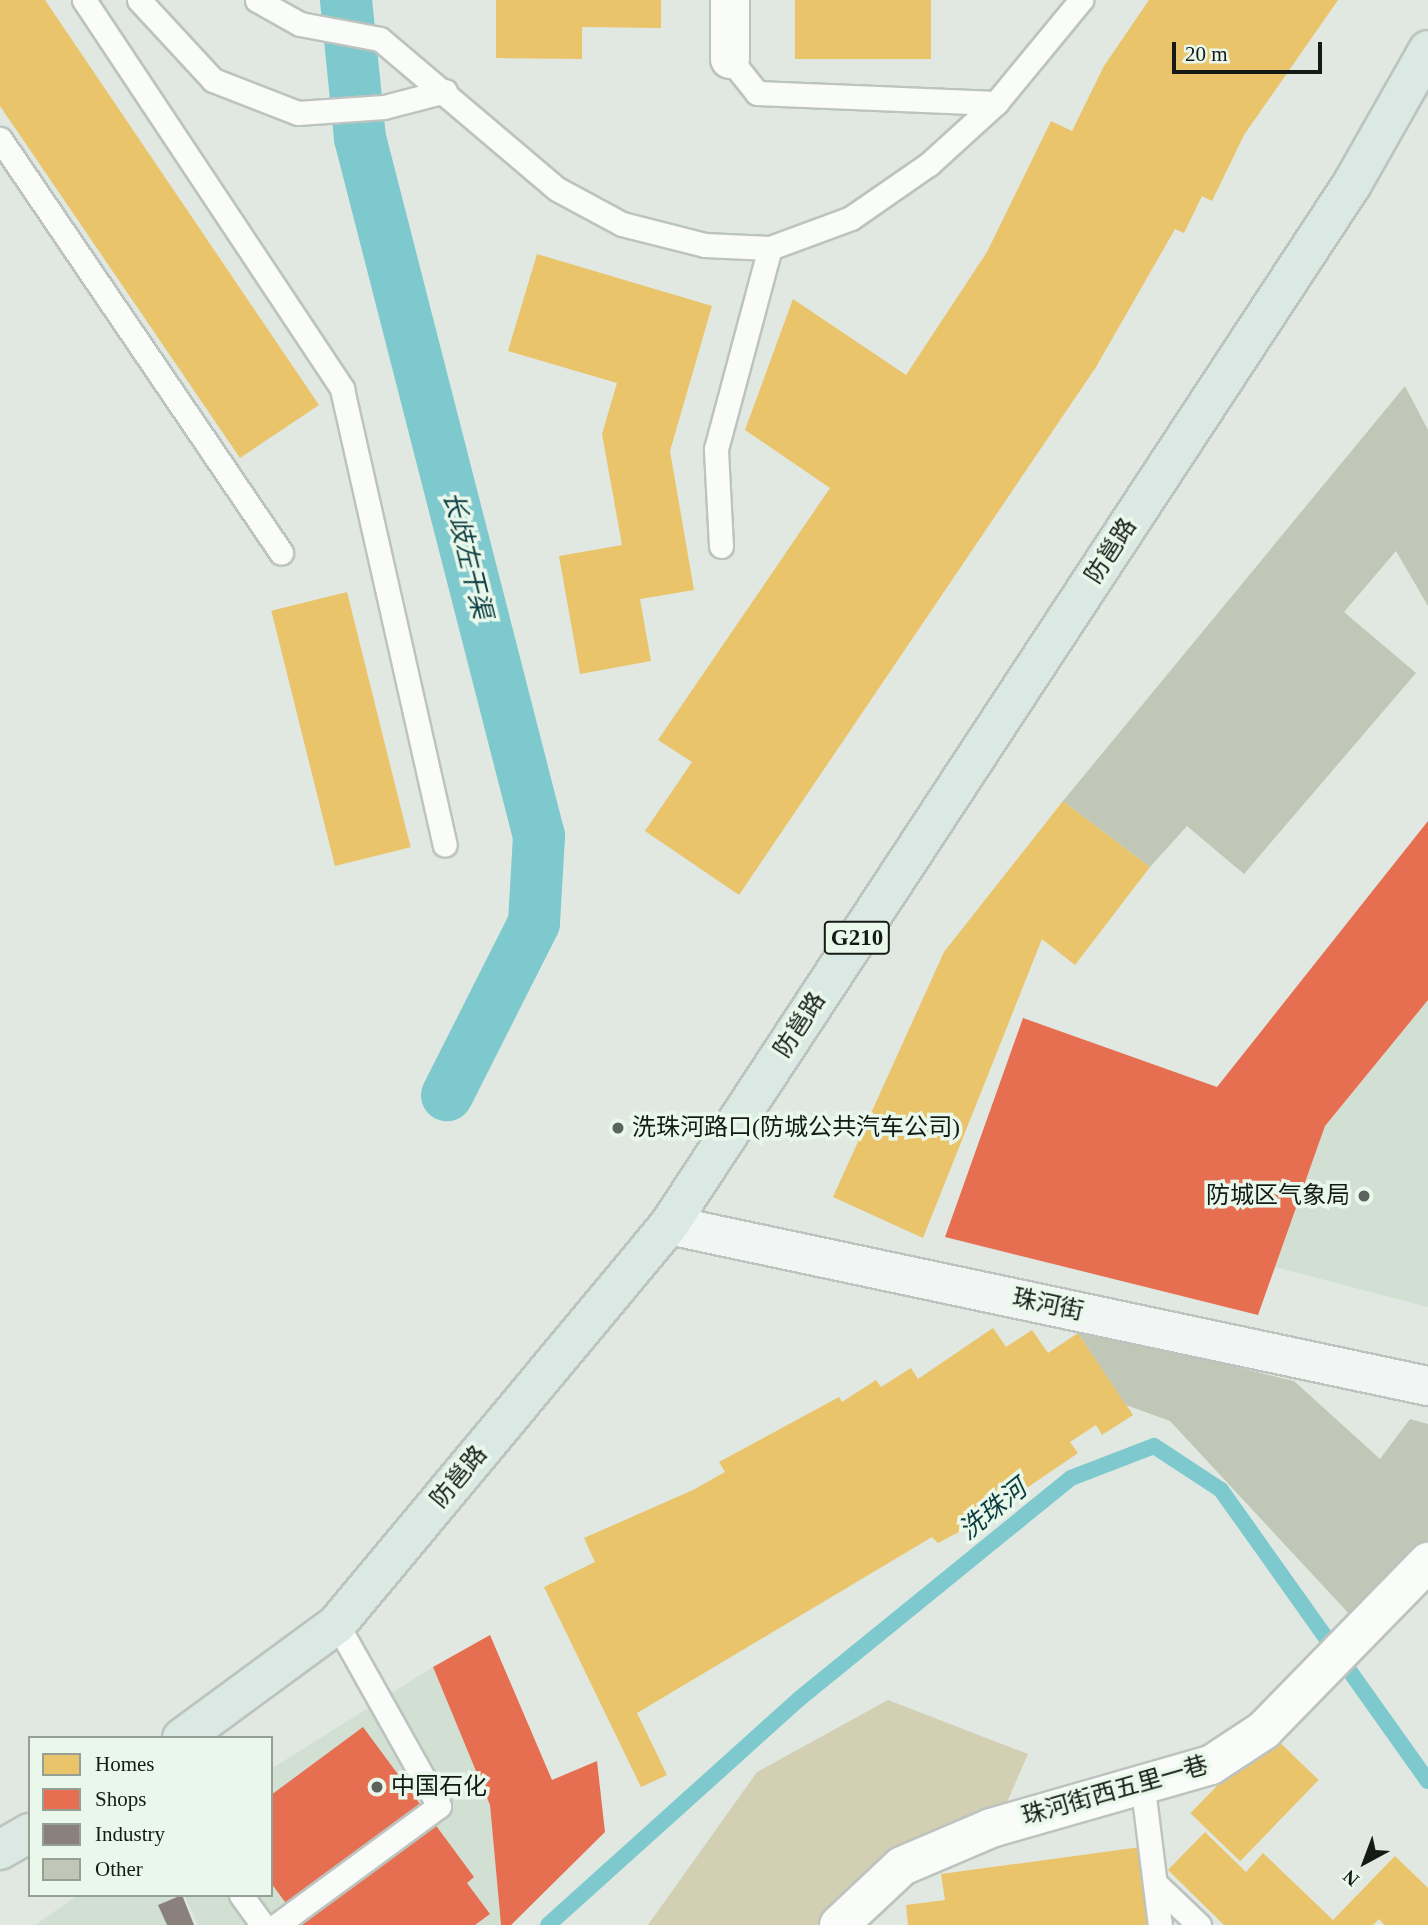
<!DOCTYPE html>
<html>
<head>
<meta charset="utf-8">
<style>
  body { margin:0 }
  #map { position:relative; width:1428px; height:1925px; overflow:hidden; background:#e0e8e1; font-family:"Times New Roman","Noto Sans SC",serif }
  div>[style] { position:absolute }
  .built>* { inset:0; background:#d2e0d3 }
  .green>* { inset:0; background:#d2cfb3 }
  .homes>* { inset:0; background:#e9c46a; transform-origin:0 0 }
  .shops>* { inset:0; background:#e76f51 }
  .industry>* { inset:0; background:#8a817c }
  .stream>* { height:16px; margin:-8px; padding:0 8px; transform-origin:8px; border-radius:8px; background:#7ec9cd }
  .canal>* { height:52px; margin:-26px; padding:0 26px; transform-origin:26px; border-radius:26px; background:#7ec9cd }
  .building>* { inset:0; background:#c0c7b6 }
  .roads { filter:drop-shadow(2px 0 #bdc3be) drop-shadow(-2px 0 #bdc3be) drop-shadow(0 2px #bdc3be) drop-shadow(0 -2px #bdc3be) }
  .lane>* { height:23px; margin:-11.5px; padding:0 11.5px; transform-origin:11.5px; border-radius:11.5px; background:#fafcfa }
  .street>* { height:38px; margin:-19px; padding:0 19px; transform-origin:19px; border-radius:19px; background:#fafcfa }
  .secondary>* { height:38px; margin:-19px; padding:0 19px; transform-origin:19px; border-radius:19px; background:#f1f6f4 }
  .highway>* { height:38px; margin:-19px; padding:0 19px; transform-origin:19px; border-radius:19px; background:#dae9e4 }
  .dots>* { width:19px; height:19px; translate:-50% -50%; box-sizing:border-box; border:4px solid #eaf8eb; border-radius:50% }
  span { translate:-50% -50%; white-space:nowrap; text-align:center; line-height:1.15; -webkit-text-stroke:7px #eaf8eb; paint-order:stroke }
  .shield-label span { padding:2px 5px; background:#eaf8eb; border:2px solid; border-radius:5px; -webkit-text-stroke-width:0 }
  .shield-label { font-size:23px; color:#151a15; font-weight:700 }
  .street-label { font-size:24px; color:#151a15 }
  .poi-label { font-size:24px; color:#151a15 }
  .left { translate:0 -50%; text-align:left }
  .right { translate:-100% -50%; text-align:right }
  .water-label { font-size:26px; color:#0b3d40; font-style:italic }
  .legend { position:absolute; left:28px; top:1736px; width:245px; height:161px; box-sizing:border-box; background:#eaf8eb; border:2px solid #959f95; margin:0; padding:9px 12px; list-style:none; font-size:21px; color:#151a15 }
  .legend li { display:flex; align-items:center; gap:14px; height:35px }
  .legend b { width:35px; border:2px solid #959f95 }
  .north { position:absolute; left:1330px; top:1827px; width:70px; height:70px; -webkit-text-stroke:5px #eaf8eb; paint-order:stroke; rotate:221deg; font-size:19px; font-weight:700; line-height:28px; text-align:center; color:#151a15 }
  .north::after { content:''; display:block; margin:auto; width:24px; height:32px; background:#151a15; clip-path:polygon(50% 0,100% 100%,50% 72%,0 100%) }
  .scale { position:absolute; left:1172px; top:42px; width:150px; height:32px; box-sizing:border-box; border:4px solid #151a15; border-top:0; padding-left:9px; font-size:21px; line-height:24px; white-space:nowrap; color:#151a15; -webkit-text-stroke:5px #eaf8eb; paint-order:stroke }
</style>
</head>
<body>
<div id="map">
  <div class="built">
    <i style="clip-path:polygon(1428px 1000px,1428px 1307px,1275px 1267px,1325px 1126px)"></i>
    <i style="clip-path:polygon(433px 1667px,490px 1805px,501px 1925px,198px 1925px,184px 1895px,271px 1895px,271px 1769px)"></i>
    <i style="clip-path:polygon(78px 1895px,182px 1895px,194px 1925px,35px 1925px)"></i>
  </div>
  <div class="green">
    <i style="clip-path:polygon(888px 1700px,1028px 1754px,1004px 1809px,860px 1875px,818px 1925px,648px 1925px,757px 1772px)"></i>
  </div>
  <div class="homes">
    <i style="clip-path:polygon(0 0,45px 0,319px 405px,240px 458px,0 106px)"></i>
    <i style="clip-path:polygon(496px 0,661px 0,661px 28px,582px 27px,582px 59px,496px 58px)"></i>
    <i style="left:795px;top:0;width:136px;height:59px"></i>
    <i style="clip-path:polygon(1149px 0,1338px 0,1244px 135px,1212px 201px,1202px 196px,1184px 233px,1175px 229px,1096px 367px,739px 895px,645px 831px,692px 762px,658px 740px,830px 488px,745px 430px,793px 299px,906px 375px,987px 252px,1051px 121px,1072px 131px,1104px 66px)"></i>
    <i style="clip-path:polygon(537px 254px,712px 306px,670px 451px,694px 590px,640px 599px,651px 661px,580px 674px,559px 556px,622px 545px,602px 434px,617px 383px,508px 351px)"></i>
    <i style="left:347px;top:592px;width:263px;height:78px;rotate:76deg"></i>
    <i style="clip-path:polygon(1063px 801px,1150px 867px,1075px 965px,1042px 939px,923px 1238px,833px 1197px,944px 952px)"></i>
    <i style="clip-path:polygon(993px 1328px,1006px 1347px,1032px 1330px,1048px 1353px,1078px 1333px,1133px 1415px,1102px 1435px,1096px 1425px,1070px 1442px,1078px 1453px,974px 1524px,938px 1543px,932px 1537px,637px 1713px,667px 1775px,641px 1787px,544px 1587px,595px 1562px,584px 1538px,693px 1490px,725px 1472px,719px 1462px,839px 1397px,842px 1402px,876px 1380px,881px 1387px,911px 1368px,918px 1379px)"></i>
    <i style="left:1269px;top:1732px;width:69px;height:113px;rotate:44deg"></i>
    <i style="clip-path:polygon(1205px 1832px,1246px 1872px,1263px 1853px,1333px 1920px,1395px 1856px,1428px 1888px,1428px 1925px,1384px 1925px,1379px 1919px,1373px 1925px,1224px 1925px,1168px 1870px)"></i>
    <i style="clip-path:polygon(1141px 1847px,1152px 1925px,908px 1925px,906px 1905px,945px 1900px,941px 1874px)"></i>
  </div>
  <div class="shops">
    <i style="clip-path:polygon(1428px 821px,1428px 1000px,1325px 1126px,1258px 1315px,945px 1237px,1023px 1018px,1217px 1087px)"></i>
    <i style="clip-path:polygon(490px 1635px,552px 1780px,597px 1761px,605px 1832px,511px 1925px,501px 1925px,490px 1805px,433px 1667px)"></i>
    <i style="clip-path:polygon(363px 1727px,474px 1877px,467px 1883px,490px 1914px,475px 1925px,302px 1925px,271px 1883px,271px 1795px)"></i>
  </div>
  <div class="industry">
    <i style="clip-path:polygon(182px 1895px,194px 1925px,167px 1925px,158px 1905px)"></i>
  </div>
  <div class="stream">
    <i style="left:548px;top:1925px;width:338px;rotate:-42deg"></i>
    <i style="left:799px;top:1699px;width:350px;rotate:-39.1deg"></i>
    <i style="left:1071px;top:1478px;width:89px;rotate:-21.1deg"></i>
    <i style="left:1154px;top:1446px;width:80px;rotate:33.3deg"></i>
    <i style="left:1221px;top:1490px;width:357px;rotate:54.6deg"></i>
  </div>
  <div class="canal">
    <i style="left:346px;top:0;width:139px;rotate:84.2deg"></i>
    <i style="left:360px;top:138px;width:721px;rotate:75.62deg"></i>
    <i style="left:539px;top:836px;width:87px;rotate:93.3deg"></i>
    <i style="left:534px;top:923px;width:193px;rotate:116.8deg"></i>
  </div>
  <div class="building">
    <i style="clip-path:polygon(1405px 386px,1428px 430px,1428px 606px,1396px 551px,1344px 612px,1416px 673px,1244px 874px,1187px 826px,1150px 867px,1063px 801px)"></i>
    <i style="clip-path:polygon(1086px 1331px,1294px 1381px,1380px 1459px,1410px 1419px,1428px 1424px,1428px 1540px,1353px 1618px,1170px 1421px,1126px 1405px,1078px 1333px)"></i>
  </div>
  <div class="roads">
    <div class="lane">
      <i style="left:84px;top:0;width:467px;rotate:56.4deg"></i>
      <i style="left:342px;top:389px;width:467px;rotate:77.3deg"></i>
      <i style="left:139px;top:0;width:109px;rotate:47.2deg"></i>
      <i style="left:213px;top:80px;width:91px;rotate:21.2deg"></i>
      <i style="left:298px;top:113px;width:86px;rotate:-4deg"></i>
      <i style="left:384px;top:107px;width:63px;rotate:-14.7deg"></i>
      <i style="left:257px;top:0;width:49px;rotate:29.2deg"></i>
      <i style="left:300px;top:24px;width:81px;rotate:10.6deg"></i>
      <i style="left:380px;top:39px;width:232px;rotate:40.3deg"></i>
      <i style="left:557px;top:189px;width:74px;rotate:28.3deg"></i>
      <i style="left:622px;top:224px;width:86px;rotate:14.2deg"></i>
      <i style="left:705px;top:245px;width:65px;rotate:2.6deg"></i>
      <i style="left:770px;top:248px;width:86px;rotate:-20.3deg"></i>
      <i style="left:851px;top:218px;width:95px;rotate:-34.7deg"></i>
      <i style="left:929px;top:164px;width:91px;rotate:-42.3deg"></i>
      <i style="left:996px;top:103px;width:134px;rotate:-50.5deg"></i>
      <i style="left:730px;top:59px;width:43px;rotate:51.5deg"></i>
      <i style="left:757px;top:93px;width:239px;rotate:2.4deg"></i>
      <i style="left:0;top:139px;width:500px;rotate:55.8deg"></i>
      <i style="left:721px;top:546px;width:97px;rotate:-93deg"></i>
      <i style="left:716px;top:449px;width:208px;rotate:-75deg"></i>
      <i style="left:1142px;top:1781px;width:145px;rotate:82.9deg"></i>
      <i style="left:1155px;top:1883px;width:61px;rotate:43.7deg"></i>
      <i style="left:241px;top:1895px;width:37px;rotate:54deg"></i>
      <i style="left:277px;top:1925px;width:201px;rotate:-36.3deg"></i>
      <i style="left:439px;top:1806px;width:209px;rotate:-119.3deg"></i>
    </div>
    <div class="street">
      <i style="left:730px;top:59px;width:59px;rotate:-90deg"></i>
      <i style="left:839px;top:1925px;width:86px;rotate:-43.1deg"></i>
      <i style="left:902px;top:1866px;width:97px;rotate:-23.1deg"></i>
      <i style="left:991px;top:1828px;width:229px;rotate:-16deg"></i>
      <i style="left:1211px;top:1765px;width:64px;rotate:-33.4deg"></i>
      <i style="left:1264px;top:1730px;width:235px;rotate:-45.7deg"></i>
    </div>
    <div class="secondary">
      <i style="left:669px;top:1225px;width:776px;rotate:11.98deg"></i>
    </div>
    <div class="highway">
      <i style="left:182px;top:1738px;width:192px;rotate:-36.3deg"></i>
      <i style="left:337px;top:1624px;width:519px;rotate:-50.24deg"></i>
      <i style="left:669px;top:1225px;width:1245px;rotate:-56.73deg"></i>
      <i style="left:1352px;top:184px;width:154px;rotate:-60.4deg"></i>
      <i style="left:0;top:1850px;width:34px;rotate:-30deg"></i>
    </div>
  </div>
  <div class="dots">
    <i style="left:618px;top:1128px;background:#5c625c"></i>
    <i style="left:1364px;top:1196px;background:#5c625c"></i>
    <i style="left:377px;top:1787px;background:#5c625c"></i>
  </div>
  <div class="shield-label">
    <span style="left:857px;top:938px">G210</span>
  </div>
  <div class="street-label">
    <span style="left:1111px;top:551px;rotate:-57deg">防邕路</span>
    <span style="left:800px;top:1025px;rotate:-57deg">防邕路</span>
    <span style="left:1048px;top:1305px;rotate:12deg">珠河街</span>
    <span style="left:459px;top:1477px;rotate:-50deg">防邕路</span>
    <span style="left:1115px;top:1791px;rotate:-16deg">珠河街西五里一巷</span>
  </div>
  <div class="poi-label">
    <span class="left" style="left:632px;top:1128px">洗珠河路口(防城公共汽车公司)</span>
    <span class="right" style="left:1350px;top:1196px">防城区气象局</span>
    <span class="left" style="left:391px;top:1787px">中国石化</span>
  </div>
  <div class="water-label">
    <span style="left:467px;top:555px;rotate:76deg">长歧左干渠</span>
    <span style="left:993px;top:1510px;rotate:-39deg">洗珠河</span>
  </div>
  <ul class="legend">
  <li><b style="height:19px;background:#e9c46a"></b>Homes</li>
  <li><b style="height:19px;background:#e76f51"></b>Shops</li>
  <li><b style="height:19px;background:#8a817c"></b>Industry</li>
  <li><b style="height:19px;background:#c0c7b6"></b>Other</li>
  </ul>
  <div class="north">N</div>
  <div class="scale">20 m</div>
</div>
</body>
</html>
